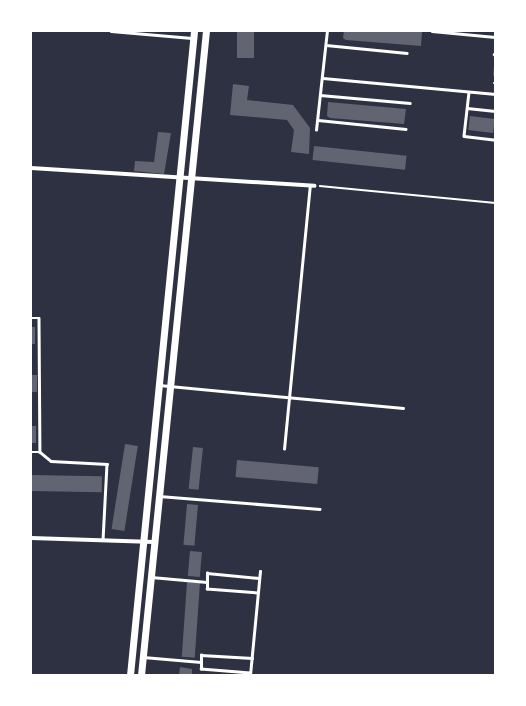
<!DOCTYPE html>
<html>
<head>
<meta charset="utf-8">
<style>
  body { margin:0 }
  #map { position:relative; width:526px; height:706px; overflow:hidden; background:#2d3142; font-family:"Space Grotesk",sans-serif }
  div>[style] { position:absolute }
  .building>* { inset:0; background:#626471; transform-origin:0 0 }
  .path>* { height:1.5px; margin:-0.75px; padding:0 0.75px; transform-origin:0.75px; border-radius:0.75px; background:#fff }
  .service>* { height:2.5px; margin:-1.25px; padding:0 1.25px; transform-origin:1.25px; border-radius:1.25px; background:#fff }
  .minor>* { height:4px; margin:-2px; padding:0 2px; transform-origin:2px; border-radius:2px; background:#fff }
  .primary>* { height:7px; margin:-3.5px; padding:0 3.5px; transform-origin:3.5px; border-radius:3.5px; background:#fff }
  span { translate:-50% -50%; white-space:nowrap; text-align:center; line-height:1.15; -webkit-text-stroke:4px #fff; paint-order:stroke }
  .frame { position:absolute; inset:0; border:32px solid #fff; pointer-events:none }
</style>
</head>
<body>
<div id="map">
  <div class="building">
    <i style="left:237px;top:31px;width:17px;height:27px"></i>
    <i style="clip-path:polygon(344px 31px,422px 32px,421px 46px,346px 40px,343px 38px)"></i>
    <i style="clip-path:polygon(494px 66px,495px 66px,495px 76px,493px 76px)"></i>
    <i style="clip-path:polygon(233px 84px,249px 86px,247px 100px,293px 105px,310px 128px,309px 154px,291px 152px,294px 130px,287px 120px,230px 115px)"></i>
    <i style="clip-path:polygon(328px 102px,406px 109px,404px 124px,330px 118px,327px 116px)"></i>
    <i style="left:470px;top:116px;width:25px;height:14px;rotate:7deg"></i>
    <i style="clip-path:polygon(158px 132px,171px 133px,164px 174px,134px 171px,135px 161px,154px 162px)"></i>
    <i style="left:314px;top:146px;width:93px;height:14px;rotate:6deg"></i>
    <i style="left:31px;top:327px;width:4px;height:17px"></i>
    <i style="left:31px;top:375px;width:6px;height:17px"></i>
    <i style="left:31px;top:426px;width:5px;height:17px"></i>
    <i style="left:125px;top:444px;width:13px;height:86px;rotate:9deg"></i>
    <i style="left:193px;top:447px;width:10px;height:42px;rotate:6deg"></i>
    <i style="left:237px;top:460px;width:82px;height:17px;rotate:5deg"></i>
    <i style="left:31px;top:475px;width:71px;height:16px;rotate:1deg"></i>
    <i style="left:187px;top:504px;width:11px;height:41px;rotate:5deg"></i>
    <i style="left:190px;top:551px;width:12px;height:25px;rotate:5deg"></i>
    <i style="left:187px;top:582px;width:13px;height:75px;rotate:4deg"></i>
    <i style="clip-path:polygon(180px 667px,192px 669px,192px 675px,179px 675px)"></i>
  </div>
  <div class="path">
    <i style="left:320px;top:186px;width:176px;rotate:5.5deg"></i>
  </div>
  <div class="service">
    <i style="left:111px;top:31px;width:81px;rotate:4.9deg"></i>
    <i style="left:432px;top:31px;width:63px;rotate:5.4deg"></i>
    <i style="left:326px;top:45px;width:81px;rotate:5.6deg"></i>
    <i style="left:494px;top:54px;width:1px;rotate:45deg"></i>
    <i style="left:323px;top:78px;width:173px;rotate:5.3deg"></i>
    <i style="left:494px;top:83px;width:1px"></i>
    <i style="left:469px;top:92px;width:44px;rotate:96.5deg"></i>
    <i style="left:464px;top:136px;width:31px;rotate:7deg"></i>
    <i style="left:320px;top:95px;width:90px;rotate:5.1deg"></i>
    <i style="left:467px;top:108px;width:28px;rotate:6deg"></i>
    <i style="left:318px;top:120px;width:88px;rotate:5.8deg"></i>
    <i style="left:316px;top:130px;width:100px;rotate:-83.7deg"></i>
    <i style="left:31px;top:318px;width:8px"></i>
    <i style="left:39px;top:318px;width:134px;rotate:89.6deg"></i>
    <i style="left:40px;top:452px;width:14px;rotate:39deg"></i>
    <i style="left:51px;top:461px;width:56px;rotate:3.1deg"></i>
    <i style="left:107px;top:464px;width:76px;rotate:93deg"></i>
    <i style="left:159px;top:385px;width:245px;rotate:5.4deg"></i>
    <i style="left:284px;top:449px;width:264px;rotate:-84.4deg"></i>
    <i style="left:31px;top:452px;width:9px"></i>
    <i style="left:159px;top:496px;width:161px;rotate:4.6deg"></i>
    <i style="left:151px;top:577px;width:56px;rotate:5.1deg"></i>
    <i style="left:258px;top:593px;width:51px;rotate:-175.5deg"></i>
    <i style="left:207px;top:589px;width:16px;rotate:-90deg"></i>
    <i style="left:207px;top:573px;width:52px;rotate:5.5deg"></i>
    <i style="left:143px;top:657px;width:58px;rotate:4.9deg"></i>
    <i style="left:250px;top:673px;width:49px;rotate:-175.3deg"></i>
    <i style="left:201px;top:669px;width:14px;rotate:-90deg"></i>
    <i style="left:201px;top:655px;width:51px;rotate:3.4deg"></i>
    <i style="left:250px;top:675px;width:104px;rotate:-84.5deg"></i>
  </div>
  <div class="minor">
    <i style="left:31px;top:168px;width:284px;rotate:3.6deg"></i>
    <i style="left:31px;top:538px;width:123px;rotate:1.9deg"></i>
  </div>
  <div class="primary">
    <i style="left:130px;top:675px;width:647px;rotate:-84.32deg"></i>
    <i style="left:141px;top:675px;width:647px;rotate:-84.24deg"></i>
  </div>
  <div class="frame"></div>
</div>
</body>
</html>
